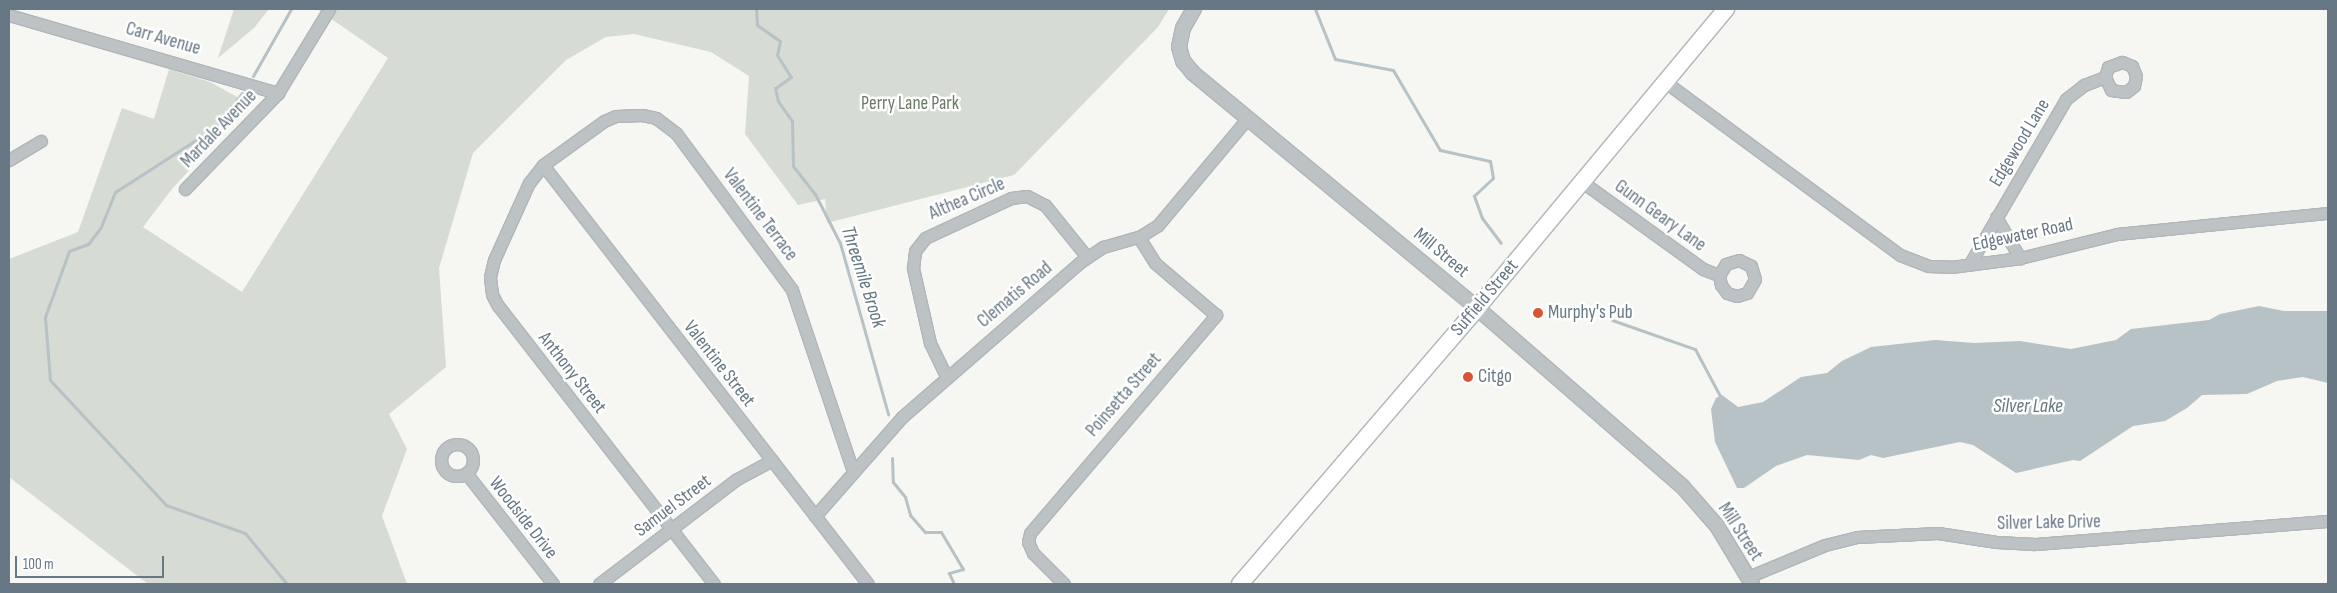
<!DOCTYPE html>
<html>
<head>
<meta charset="utf-8">
<style>
  body { margin:0 }
  #map { position:relative; width:2337px; height:593px; overflow:hidden; background:#f6f6f3; font-family:"Sofia Sans Condensed",sans-serif }
  div>[style] { position:absolute }
  .green>* { inset:0; background:#d6dbd3 }
  .water>* { inset:0; background:#b6c2c5 }
  .stream>* { height:3px; margin:-1.5px; padding:0 1.5px; transform-origin:1.5px; border-radius:1.5px; background:#b6c2c5 }
  .roads { filter:drop-shadow(1px 0 #b0b6ba) drop-shadow(-1px 0 #b0b6ba) drop-shadow(0 1px #b0b6ba) drop-shadow(0 -1px #b0b6ba) }
  .minor>* { height:11px; margin:-5.5px; padding:0 5.5px; transform-origin:5.5px; border-radius:5.5px; background:#bdc2c5 }
  .minor>.ring { margin:-5.5px; padding:0; box-sizing:content-box; background:none; border:11px solid #bdc2c5; border-radius:50% }
  .tertiary>* { height:14px; margin:-7px; padding:0 7px; transform-origin:7px; border-radius:7px; background:#bdc2c5 }
  .secondary>* { height:16px; margin:-8px; padding:0 8px; transform-origin:8px; border-radius:8px; background:#fff }
  .dots>* { width:14px; height:14px; translate:-50% -50%; box-sizing:border-box; border:2px solid #fff; border-radius:50% }
  span { translate:-50% -50%; white-space:nowrap; text-align:center; line-height:1.15; -webkit-text-stroke:5px #fff; paint-order:stroke }
  .street-label { font-size:19px; color:#677783 }
  .park-label { font-size:19px; color:#6a7a66 }
  .poi-label { font-size:19px; color:#677783 }
  .left { translate:0 -50%; text-align:left }
  .water-label { font-size:20px; color:#63787f; font-style:italic }
  .frame { position:absolute; inset:0; border:10px solid #677783; pointer-events:none }
  .scale { position:absolute; left:15px; top:556px; width:149px; height:22px; box-sizing:border-box; border:2px solid #677783; border-top:0; padding-left:6px; font-size:15px; line-height:18px; white-space:nowrap; color:#677783; -webkit-text-stroke:4px #fff; paint-order:stroke }
</style>
</head>
<body>
<div id="map">
  <div class="green">
    <i style="clip-path:polygon(234px 9px,269px 9px,254px 28px,218px 58px)"></i>
    <i style="clip-path:polygon(317px 9px,1169px 9px,1158px 27px,1014px 175px,827px 223px,825px 199px,798px 205px,745px 134px,749px 76px,711px 52px,634px 34px,606px 37px,566px 60px,473px 153px,439px 268px,446px 367px,389px 414px,407px 449px,382px 516px,407px 584px,148px 584px,9px 477px,9px 259px,78px 232px,122px 108px,154px 119px,169px 69px,210px 82px,250px 104px,172px 189px,143px 227px,242px 292px,388px 58px)"></i>
  </div>
  <div class="water">
    <i style="clip-path:polygon(2259px 306px,2284px 311px,2328px 311px,2328px 383px,2303px 377px,2277px 381px,2247px 394px,2202px 395px,2187px 408px,2165px 421px,2133px 426px,2080px 461px,2073px 460px,2016px 473px,1973px 445px,1960px 442px,1883px 458px,1871px 455px,1859px 460px,1807px 455px,1776px 466px,1744px 488px,1737px 488px,1715px 442px,1711px 409px,1716px 398px,1722px 395px,1738px 407px,1763px 402px,1801px 377px,1827px 373px,1842px 361px,1871px 347px,1935px 340px,1974px 343px,2020px 341px,2071px 349px,2116px 340px,2131px 329px,2209px 320px,2220px 314px)"></i>
  </div>
  <div class="stream">
    <i style="left:756px;top:9px;width:16px;rotate:86deg"></i>
    <i style="left:757px;top:25px;width:28px;rotate:35deg"></i>
    <i style="left:780px;top:41px;width:14px;rotate:102deg"></i>
    <i style="left:777px;top:55px;width:26px;rotate:58deg"></i>
    <i style="left:791px;top:77px;width:19px;rotate:145deg"></i>
    <i style="left:775px;top:88px;width:13px;rotate:77deg"></i>
    <i style="left:778px;top:101px;width:24px;rotate:55deg"></i>
    <i style="left:792px;top:121px;width:45px;rotate:88.7deg"></i>
    <i style="left:793px;top:166px;width:36px;rotate:52deg"></i>
    <i style="left:815px;top:194px;width:55px;rotate:63deg"></i>
    <i style="left:840px;top:243px;width:178px;rotate:74.3deg"></i>
    <i style="left:1315px;top:9px;width:54px;rotate:68.2deg"></i>
    <i style="left:1335px;top:59px;width:59px;rotate:10.7deg"></i>
    <i style="left:1393px;top:70px;width:93px;rotate:59.6deg"></i>
    <i style="left:1440px;top:150px;width:51px;rotate:12.4deg"></i>
    <i style="left:1490px;top:161px;width:17px;rotate:80deg"></i>
    <i style="left:1493px;top:178px;width:26px;rotate:137deg"></i>
    <i style="left:1474px;top:196px;width:23px;rotate:70deg"></i>
    <i style="left:1482px;top:218px;width:31px;rotate:53deg"></i>
    <i style="left:253px;top:76px;width:77px;rotate:-60.4deg"></i>
    <i style="left:242px;top:93px;width:43px;rotate:127.4deg"></i>
    <i style="left:216px;top:127px;width:120px;rotate:147.2deg"></i>
    <i style="left:115px;top:192px;width:38px;rotate:112deg"></i>
    <i style="left:101px;top:227px;width:21px;rotate:127deg"></i>
    <i style="left:88px;top:244px;width:20px;rotate:160deg"></i>
    <i style="left:69px;top:251px;width:70px;rotate:110deg"></i>
    <i style="left:45px;top:317px;width:63px;rotate:85.5deg"></i>
    <i style="left:50px;top:380px;width:171px;rotate:47.1deg"></i>
    <i style="left:166px;top:505px;width:84px;rotate:19.5deg"></i>
    <i style="left:245px;top:533px;width:66px;rotate:50.5deg"></i>
    <i style="left:1612px;top:320px;width:88px;rotate:19.3deg"></i>
    <i style="left:1695px;top:349px;width:55px;rotate:62deg"></i>
    <i style="left:892px;top:458px;width:24px;rotate:88deg"></i>
    <i style="left:893px;top:482px;width:19px;rotate:51deg"></i>
    <i style="left:905px;top:497px;width:19px;rotate:74deg"></i>
    <i style="left:910px;top:515px;width:23px;rotate:49deg"></i>
    <i style="left:925px;top:532px;width:16px"></i>
    <i style="left:941px;top:532px;width:43px;rotate:59.3deg"></i>
    <i style="left:963px;top:569px;width:15px;rotate:164deg"></i>
    <i style="left:949px;top:573px;width:12px;rotate:66deg"></i>
  </div>
  <div class="roads">
    <div class="minor">
      <i style="left:9px;top:15px;width:280px;rotate:16.2deg"></i>
      <i style="left:1664px;top:81px;width:293px;rotate:36.4deg"></i>
      <i style="left:1900px;top:255px;width:30px;rotate:21deg"></i>
      <i style="left:1928px;top:266px;width:23px;rotate:2deg"></i>
      <i style="left:1951px;top:267px;width:70px;rotate:-7.4deg"></i>
      <i style="left:2020px;top:258px;width:100px;rotate:-13.9deg"></i>
      <i style="left:2117px;top:234px;width:212px;rotate:-5.7deg"></i>
      <i style="left:9px;top:160px;width:37px;rotate:-31deg"></i>
      <i style="left:543px;top:165px;width:530px;rotate:52.2deg"></i>
      <i style="left:1581px;top:181px;width:150px;rotate:35.8deg"></i>
      <i style="left:1703px;top:269px;width:17px;rotate:21deg"></i>
      <i style="left:1719px;top:275px;width:10px;rotate:79deg"></i>
      <i style="left:1721px;top:285px;width:10px;rotate:53deg"></i>
      <i style="left:1727px;top:293px;width:10px;rotate:17deg"></i>
      <i style="left:1737px;top:296px;width:10px;rotate:-17deg"></i>
      <i style="left:1747px;top:293px;width:16px;rotate:-60deg"></i>
      <i style="left:1755px;top:279px;width:14px;rotate:-107deg"></i>
      <i style="left:1751px;top:266px;width:13px;rotate:-153deg"></i>
      <i style="left:1739px;top:260px;width:14px;rotate:163deg"></i>
      <i style="left:1726px;top:264px;width:13px;rotate:122deg"></i>
      <i style="left:185px;top:189px;width:134px;rotate:-45.9deg"></i>
      <i style="left:278px;top:93px;width:98px;rotate:-58.7deg"></i>
      <i style="left:1996px;top:217px;width:48px;rotate:59.7deg"></i>
      <i style="left:1969px;top:265px;width:192px;rotate:-59.7deg"></i>
      <i style="left:2066px;top:99px;width:23px;rotate:-38deg"></i>
      <i style="left:2084px;top:85px;width:22px;rotate:-21deg"></i>
      <i style="left:2105px;top:77px;width:14px;rotate:65deg"></i>
      <i style="left:2111px;top:90px;width:15px;rotate:8deg"></i>
      <i style="left:2126px;top:92px;width:10px;rotate:-37deg"></i>
      <i style="left:2134px;top:86px;width:10px;rotate:-79deg"></i>
      <i style="left:2136px;top:76px;width:11px;rotate:-112deg"></i>
      <i style="left:2132px;top:66px;width:11px;rotate:-158deg"></i>
      <i style="left:2122px;top:62px;width:15px;rotate:160deg"></i>
      <i style="left:2108px;top:67px;width:10px;rotate:107deg"></i>
      <i style="left:947px;top:378px;width:39px;rotate:-116deg"></i>
      <i style="left:930px;top:343px;width:77px;rotate:-102.8deg"></i>
      <i style="left:913px;top:268px;width:17px;rotate:-83deg"></i>
      <i style="left:915px;top:251px;width:16px;rotate:-52deg"></i>
      <i style="left:925px;top:238px;width:95px;rotate:-24.9deg"></i>
      <i style="left:1011px;top:198px;width:16px;rotate:-7deg"></i>
      <i style="left:1027px;top:196px;width:20px;rotate:27deg"></i>
      <i style="left:1045px;top:205px;width:67px;rotate:51.1deg"></i>
      <i class="ring" style="left:441px;top:444px;width:21px;height:21px"></i>
      <i style="left:466px;top:473px;width:141px;rotate:51.9deg"></i>
      <i style="left:815px;top:516px;width:132px;rotate:-48.7deg"></i>
      <i style="left:902px;top:417px;width:235px;rotate:-41deg"></i>
      <i style="left:1079px;top:263px;width:29px;rotate:-34deg"></i>
      <i style="left:1103px;top:247px;width:37px;rotate:-16deg"></i>
      <i style="left:1139px;top:237px;width:22px;rotate:-32deg"></i>
      <i style="left:1158px;top:225px;width:138px;rotate:-50deg"></i>
      <i style="left:1748px;top:577px;width:83px;rotate:-22.6deg"></i>
      <i style="left:1825px;top:545px;width:33px;rotate:-14deg"></i>
      <i style="left:1857px;top:537px;width:81px;rotate:-2.8deg"></i>
      <i style="left:1938px;top:533px;width:59px;rotate:8.8deg"></i>
      <i style="left:1996px;top:542px;width:39px;rotate:3deg"></i>
      <i style="left:2035px;top:544px;width:294px;rotate:-4.5deg"></i>
      <i style="left:599px;top:584px;width:173px;rotate:-37.3deg"></i>
      <i style="left:737px;top:479px;width:40px;rotate:-28deg"></i>
      <i style="left:714px;top:584px;width:352px;rotate:-127.8deg"></i>
      <i style="left:498px;top:306px;width:13px;rotate:-117deg"></i>
      <i style="left:492px;top:294px;width:17px;rotate:-97deg"></i>
      <i style="left:490px;top:277px;width:17px;rotate:-77deg"></i>
      <i style="left:494px;top:260px;width:85px;rotate:-65.6deg"></i>
      <i style="left:529px;top:183px;width:23px;rotate:-52deg"></i>
      <i style="left:543px;top:165px;width:75px;rotate:-35.8deg"></i>
      <i style="left:604px;top:121px;width:13px;rotate:-23deg"></i>
      <i style="left:616px;top:116px;width:26px;rotate:-2deg"></i>
      <i style="left:642px;top:115px;width:14px;rotate:12deg"></i>
      <i style="left:656px;top:118px;width:25px;rotate:37deg"></i>
      <i style="left:676px;top:133px;width:195px;rotate:53.5deg"></i>
      <i style="left:792px;top:290px;width:191px;rotate:71.4deg"></i>
      <i style="left:1064px;top:584px;width:44px;rotate:-135deg"></i>
      <i style="left:1033px;top:553px;width:12px;rotate:-114deg"></i>
      <i style="left:1028px;top:542px;width:9px;rotate:-77deg"></i>
      <i style="left:1030px;top:533px;width:287px;rotate:-49.5deg"></i>
      <i style="left:1216px;top:315px;width:80px;rotate:-139.6deg"></i>
      <i style="left:1155px;top:263px;width:31px;rotate:-122deg"></i>
    </div>
    <div class="tertiary">
      <i style="left:1194px;top:9px;width:22px;rotate:120deg"></i>
      <i style="left:1183px;top:28px;width:19px;rotate:102deg"></i>
      <i style="left:1179px;top:47px;width:15px;rotate:74deg"></i>
      <i style="left:1183px;top:61px;width:16px;rotate:50deg"></i>
      <i style="left:1193px;top:73px;width:369px;rotate:39.6deg"></i>
      <i style="left:1477px;top:308px;width:271px;rotate:41deg"></i>
      <i style="left:1682px;top:486px;width:53px;rotate:48.8deg"></i>
      <i style="left:1717px;top:526px;width:68px;rotate:58.9deg"></i>
    </div>
    <div class="secondary">
      <i style="left:1240px;top:584px;width:364px;rotate:-49.3deg"></i>
      <i style="left:1477px;top:308px;width:389px;rotate:-50.2deg"></i>
    </div>
  </div>
  <div class="dots">
    <i style="left:1538px;top:313px;background:#d85432"></i>
    <i style="left:1468px;top:377px;background:#d85432"></i>
  </div>
  <div class="street-label">
    <span style="left:163px;top:39px;rotate:16deg">Carr Avenue</span>
    <span style="left:219px;top:129px;rotate:-46deg">Mardale Avenue</span>
    <span style="left:2020px;top:143px;rotate:-59deg">Edgewood Lane</span>
    <span style="left:967px;top:199px;rotate:-23deg">Althea Circle</span>
    <span style="left:760px;top:215px;rotate:53deg">Valentine Terrace</span>
    <span style="left:1660px;top:216px;rotate:36deg">Gunn Geary Lane</span>
    <span style="left:2023px;top:235px;rotate:-12deg">Edgewater Road</span>
    <span style="left:1441px;top:253px;rotate:40deg">Mill Street</span>
    <span style="left:1015px;top:295px;rotate:-40deg">Clematis Road</span>
    <span style="left:1485px;top:298px;rotate:-50deg">Suffield Street</span>
    <span style="left:719px;top:364px;rotate:52deg">Valentine Street</span>
    <span style="left:572px;top:373px;rotate:52deg">Anthony Street</span>
    <span style="left:1124px;top:395px;rotate:-49deg">Poinsetta Street</span>
    <span style="left:673px;top:506px;rotate:-37deg">Samuel Street</span>
    <span style="left:523px;top:518px;rotate:52deg">Woodside Drive</span>
    <span style="left:2049px;top:523px;rotate:-1deg">Silver Lake Drive</span>
    <span style="left:1740px;top:532px;rotate:57deg">Mill Street</span>
  </div>
  <div class="park-label">
    <span style="left:910px;top:104px">Perry Lane Park</span>
  </div>
  <div class="poi-label">
    <span class="left" style="left:1548px;top:313px">Murphy's Pub</span>
    <span class="left" style="left:1478px;top:377px">Citgo</span>
  </div>
  <div class="water-label">
    <span style="left:863px;top:277px;rotate:72deg">Threemile Brook</span>
    <span style="left:2028px;top:406px">Silver Lake</span>
  </div>
  <div class="frame"></div>
  <div class="scale">100 m</div>
</div>
</body>
</html>
